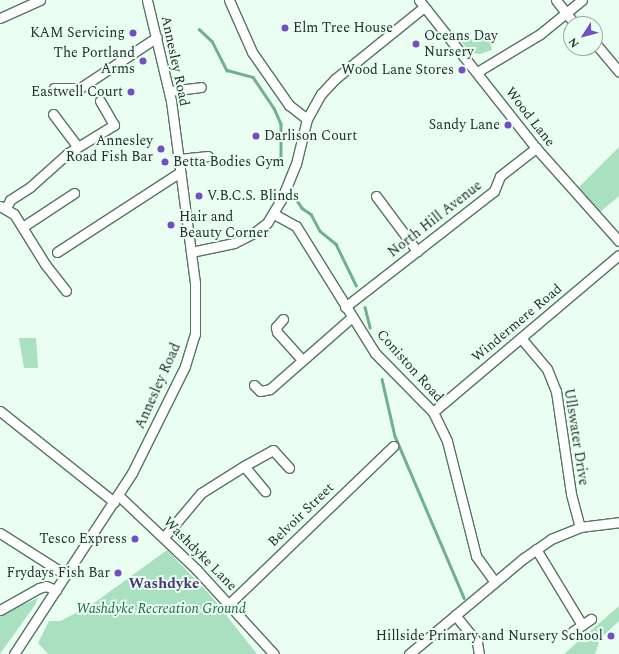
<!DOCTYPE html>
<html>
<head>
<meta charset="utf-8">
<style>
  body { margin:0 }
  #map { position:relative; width:619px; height:654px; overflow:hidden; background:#ebfef2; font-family:Spectral,serif }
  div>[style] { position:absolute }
  .green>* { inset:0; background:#a8e0c0 }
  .stream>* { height:2.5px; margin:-1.25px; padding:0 1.25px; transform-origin:1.25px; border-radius:1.25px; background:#70b18d }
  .roads { filter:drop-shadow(1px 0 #577464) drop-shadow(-1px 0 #577464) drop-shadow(0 1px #577464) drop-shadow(0 -1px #577464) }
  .minor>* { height:9px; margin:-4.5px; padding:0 4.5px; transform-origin:4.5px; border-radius:4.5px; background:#fff }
  .dots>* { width:11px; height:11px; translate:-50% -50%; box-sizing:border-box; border:2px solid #ebfef2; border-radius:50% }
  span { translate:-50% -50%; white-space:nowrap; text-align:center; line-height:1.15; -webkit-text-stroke:4px #ebfef2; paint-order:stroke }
  .poi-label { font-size:14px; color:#232f28 }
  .left { translate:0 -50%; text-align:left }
  .right { translate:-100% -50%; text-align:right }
  .street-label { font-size:14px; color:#232f28 }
  .park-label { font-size:14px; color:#1a6744; font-style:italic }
  .neighbourhood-label { font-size:15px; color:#493875; font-weight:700 }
  .north { position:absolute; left:563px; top:16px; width:40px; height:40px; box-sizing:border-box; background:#ebfef2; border:1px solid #9baba1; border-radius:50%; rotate:234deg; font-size:11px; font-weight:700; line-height:16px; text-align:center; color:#232f28 }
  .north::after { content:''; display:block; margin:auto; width:14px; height:18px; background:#744ec8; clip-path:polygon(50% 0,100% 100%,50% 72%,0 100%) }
</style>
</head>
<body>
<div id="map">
  <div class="green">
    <i style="clip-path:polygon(459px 39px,490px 40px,492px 50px,480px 54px,473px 53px,468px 50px)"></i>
    <i style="clip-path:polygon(619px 147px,619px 196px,600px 212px,579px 187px)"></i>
    <i style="clip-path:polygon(19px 338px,36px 338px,38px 368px,24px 368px)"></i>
    <i style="clip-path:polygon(167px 550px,211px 596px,257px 654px,48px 654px,38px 643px,49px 621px,60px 621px,90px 606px)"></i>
    <i style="clip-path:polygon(38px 598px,35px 605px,0 654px,0 615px)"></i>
    <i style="clip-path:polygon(619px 606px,619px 621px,600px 639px,595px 654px,564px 654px)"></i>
  </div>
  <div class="stream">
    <i style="left:199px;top:29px;width:18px;rotate:43deg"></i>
    <i style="left:212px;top:41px;width:33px;rotate:63deg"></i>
    <i style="left:227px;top:70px;width:27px;rotate:15deg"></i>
    <i style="left:253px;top:77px;width:37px;rotate:56deg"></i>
    <i style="left:274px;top:108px;width:17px;rotate:66deg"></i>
    <i style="left:281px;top:124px;width:33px;rotate:90deg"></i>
    <i style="left:296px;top:199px;width:11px;rotate:56deg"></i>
    <i style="left:302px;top:208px;width:11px;rotate:34deg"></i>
    <i style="left:311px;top:214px;width:19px;rotate:62deg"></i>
    <i style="left:320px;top:231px;width:21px;rotate:39deg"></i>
    <i style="left:336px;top:244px;width:46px;rotate:64deg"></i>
    <i style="left:365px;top:307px;width:21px;rotate:76deg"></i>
    <i style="left:382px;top:379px;width:58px;rotate:77.2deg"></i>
    <i style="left:395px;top:436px;width:176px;rotate:66.9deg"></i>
  </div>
  <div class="roads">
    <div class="minor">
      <i style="left:229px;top:0;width:57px;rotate:66.1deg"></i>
      <i style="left:252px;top:52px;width:65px;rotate:55.1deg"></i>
      <i style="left:289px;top:105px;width:23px;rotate:38deg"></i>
      <i style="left:419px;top:0;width:189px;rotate:51.7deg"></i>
      <i style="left:536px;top:148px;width:125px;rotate:48.3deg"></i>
      <i style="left:556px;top:0;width:31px;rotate:52deg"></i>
      <i style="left:0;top:18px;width:44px;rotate:-24.2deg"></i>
      <i style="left:595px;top:43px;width:38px;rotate:50deg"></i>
      <i style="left:477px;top:72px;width:74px;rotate:-31.1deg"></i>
      <i style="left:540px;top:34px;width:54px;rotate:-39deg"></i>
      <i style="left:54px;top:88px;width:26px"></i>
      <i style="left:80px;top:88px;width:92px;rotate:-33.5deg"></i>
      <i style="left:169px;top:91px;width:32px;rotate:-7deg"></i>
      <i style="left:53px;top:114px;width:40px;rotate:53deg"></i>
      <i style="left:179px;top:159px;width:29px;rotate:-6deg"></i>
      <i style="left:376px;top:196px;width:69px;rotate:53.3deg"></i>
      <i style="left:0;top:206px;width:16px;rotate:30deg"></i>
      <i style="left:14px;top:214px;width:59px;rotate:58.2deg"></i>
      <i style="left:45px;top:264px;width:34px;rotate:52deg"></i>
      <i style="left:6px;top:208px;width:9px;rotate:-63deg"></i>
      <i style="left:10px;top:200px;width:24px;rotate:-33deg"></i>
      <i style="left:30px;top:187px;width:51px;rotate:-41.8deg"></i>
      <i style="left:68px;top:153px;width:54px;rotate:-31.3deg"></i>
      <i style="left:114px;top:125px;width:28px;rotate:-120deg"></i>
      <i style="left:274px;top:214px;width:25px;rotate:29deg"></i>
      <i style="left:296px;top:226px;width:150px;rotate:58.1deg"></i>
      <i style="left:375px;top:353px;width:83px;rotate:45.5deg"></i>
      <i style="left:433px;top:412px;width:32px;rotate:64deg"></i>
      <i style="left:447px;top:441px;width:119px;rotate:75.8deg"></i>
      <i style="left:476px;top:556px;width:32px;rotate:54deg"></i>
      <i style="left:24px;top:226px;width:60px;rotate:-33.4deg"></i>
      <i style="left:57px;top:252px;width:147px;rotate:-33deg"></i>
      <i style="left:191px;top:252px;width:44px;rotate:-11.8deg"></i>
      <i style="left:234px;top:243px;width:22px;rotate:-27deg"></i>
      <i style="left:254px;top:233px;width:16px;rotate:-38deg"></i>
      <i style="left:267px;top:223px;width:29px;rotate:-59deg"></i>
      <i style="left:282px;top:198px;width:37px;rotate:-68deg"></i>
      <i style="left:296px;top:164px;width:46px;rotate:-76.3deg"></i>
      <i style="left:307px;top:119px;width:29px;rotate:-61deg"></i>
      <i style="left:321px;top:94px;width:21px;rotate:-47deg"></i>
      <i style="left:335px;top:79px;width:114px;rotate:-39deg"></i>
      <i style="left:345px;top:307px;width:189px;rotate:-37.9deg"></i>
      <i style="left:494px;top:191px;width:16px;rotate:-68deg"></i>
      <i style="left:500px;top:176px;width:46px;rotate:-37.9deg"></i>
      <i style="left:283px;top:319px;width:11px;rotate:131deg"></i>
      <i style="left:276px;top:327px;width:5px;rotate:79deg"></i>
      <i style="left:277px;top:332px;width:38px;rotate:48deg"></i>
      <i style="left:521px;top:338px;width:40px;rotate:50deg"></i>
      <i style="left:547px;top:369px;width:24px;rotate:68deg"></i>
      <i style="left:556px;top:391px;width:104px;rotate:81.7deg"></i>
      <i style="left:571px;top:494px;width:34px;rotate:75deg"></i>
      <i style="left:254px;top:385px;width:8px;rotate:45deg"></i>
      <i style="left:260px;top:391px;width:10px;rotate:-11deg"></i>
      <i style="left:270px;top:389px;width:109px;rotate:-41.3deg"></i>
      <i style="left:0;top:411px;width:146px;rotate:38.6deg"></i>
      <i style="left:433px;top:412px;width:243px;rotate:-40.2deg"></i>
      <i style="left:244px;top:466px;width:33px;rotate:50deg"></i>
      <i style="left:118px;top:495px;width:108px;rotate:43.5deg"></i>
      <i style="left:196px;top:569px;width:115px;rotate:47.5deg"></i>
      <i style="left:0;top:533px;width:78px;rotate:32.5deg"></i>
      <i style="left:164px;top:537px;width:57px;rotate:-49.9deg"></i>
      <i style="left:201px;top:493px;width:51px;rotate:-32.1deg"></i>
      <i style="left:244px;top:466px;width:33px;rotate:-29deg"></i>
      <i style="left:273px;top:450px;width:24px;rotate:48deg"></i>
      <i style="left:536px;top:549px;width:89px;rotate:58.8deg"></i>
      <i style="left:582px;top:625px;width:11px;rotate:146deg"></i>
      <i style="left:229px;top:604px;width:228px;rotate:-43.9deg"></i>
      <i style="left:0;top:610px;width:45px;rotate:-29.4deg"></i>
      <i style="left:39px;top:588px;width:7px;rotate:-16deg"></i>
      <i style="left:46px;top:586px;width:11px;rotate:22deg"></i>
      <i style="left:455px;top:615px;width:35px;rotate:51deg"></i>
      <i style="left:477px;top:642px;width:12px;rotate:81deg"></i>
      <i style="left:582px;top:625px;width:11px;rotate:-34deg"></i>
      <i style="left:14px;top:654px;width:216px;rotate:-56.9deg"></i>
      <i style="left:132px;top:473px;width:119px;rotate:-63.6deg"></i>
      <i style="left:185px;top:366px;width:34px;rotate:-73deg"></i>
      <i style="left:195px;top:334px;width:51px;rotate:-90deg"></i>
      <i style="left:195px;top:283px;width:184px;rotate:-97.5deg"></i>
      <i style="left:171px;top:101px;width:104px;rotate:-103.4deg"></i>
      <i style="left:409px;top:654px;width:150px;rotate:-39.9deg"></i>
      <i style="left:524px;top:558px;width:33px;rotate:-35deg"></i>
      <i style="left:551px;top:539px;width:31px;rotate:-22deg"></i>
      <i style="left:580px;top:527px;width:39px;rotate:-7deg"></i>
    </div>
  </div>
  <div class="dots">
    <i style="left:285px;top:28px;background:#744ec8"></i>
    <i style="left:133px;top:33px;background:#744ec8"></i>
    <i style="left:416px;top:44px;background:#744ec8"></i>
    <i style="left:143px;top:61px;background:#744ec8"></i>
    <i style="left:462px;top:70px;background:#744ec8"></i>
    <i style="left:131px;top:92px;background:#744ec8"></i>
    <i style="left:508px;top:125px;background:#744ec8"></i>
    <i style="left:256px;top:136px;background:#744ec8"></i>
    <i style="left:161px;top:149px;background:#744ec8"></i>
    <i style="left:165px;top:162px;background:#744ec8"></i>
    <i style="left:199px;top:196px;background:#744ec8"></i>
    <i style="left:171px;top:225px;background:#744ec8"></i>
    <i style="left:135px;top:539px;background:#744ec8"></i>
    <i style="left:118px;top:573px;background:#744ec8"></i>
    <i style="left:611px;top:636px;background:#744ec8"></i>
  </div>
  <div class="poi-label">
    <span class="left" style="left:293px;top:28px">Elm Tree House</span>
    <span class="right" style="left:125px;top:33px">KAM Servicing</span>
    <span class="left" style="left:424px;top:44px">Oceans Day<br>Nursery</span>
    <span class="right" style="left:135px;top:61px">The Portland<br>Arms</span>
    <span class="right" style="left:454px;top:70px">Wood Lane Stores</span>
    <span class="right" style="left:123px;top:92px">Eastwell Court</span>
    <span class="right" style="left:500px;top:125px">Sandy Lane</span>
    <span class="left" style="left:264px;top:136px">Darlison Court</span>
    <span class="right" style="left:153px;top:149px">Annesley<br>Road Fish Bar</span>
    <span class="left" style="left:173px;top:162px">Betta Bodies Gym</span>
    <span class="left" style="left:207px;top:196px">V.B.C.S. Blinds</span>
    <span class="left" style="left:179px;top:225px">Hair and<br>Beauty Corner</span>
    <span class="right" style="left:127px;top:539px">Tesco Express</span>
    <span class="right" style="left:110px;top:573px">Frydays Fish Bar</span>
    <span class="right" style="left:603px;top:636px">Hillside Primary and Nursery School</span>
  </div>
  <div class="street-label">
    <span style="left:175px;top:61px;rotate:78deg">Annesley Road</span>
    <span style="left:530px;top:117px;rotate:52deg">Wood Lane</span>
    <span style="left:435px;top:219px;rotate:-38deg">North Hill Avenue</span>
    <span style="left:517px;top:323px;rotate:-40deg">Windermere Road</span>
    <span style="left:410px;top:366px;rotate:48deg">Coniston Road</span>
    <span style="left:158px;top:386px;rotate:-66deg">Annesley Road</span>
    <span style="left:576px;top:437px;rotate:81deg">Ullswater Drive</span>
    <span style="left:301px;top:515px;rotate:-44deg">Belvoir Street</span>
    <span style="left:200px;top:554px;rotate:45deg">Washdyke Lane</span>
  </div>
  <div class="park-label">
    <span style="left:161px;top:609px">Washdyke Recreation Ground</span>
  </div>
  <div class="neighbourhood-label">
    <span style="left:164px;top:584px">Washdyke</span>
  </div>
  <div class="north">N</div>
</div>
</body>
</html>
